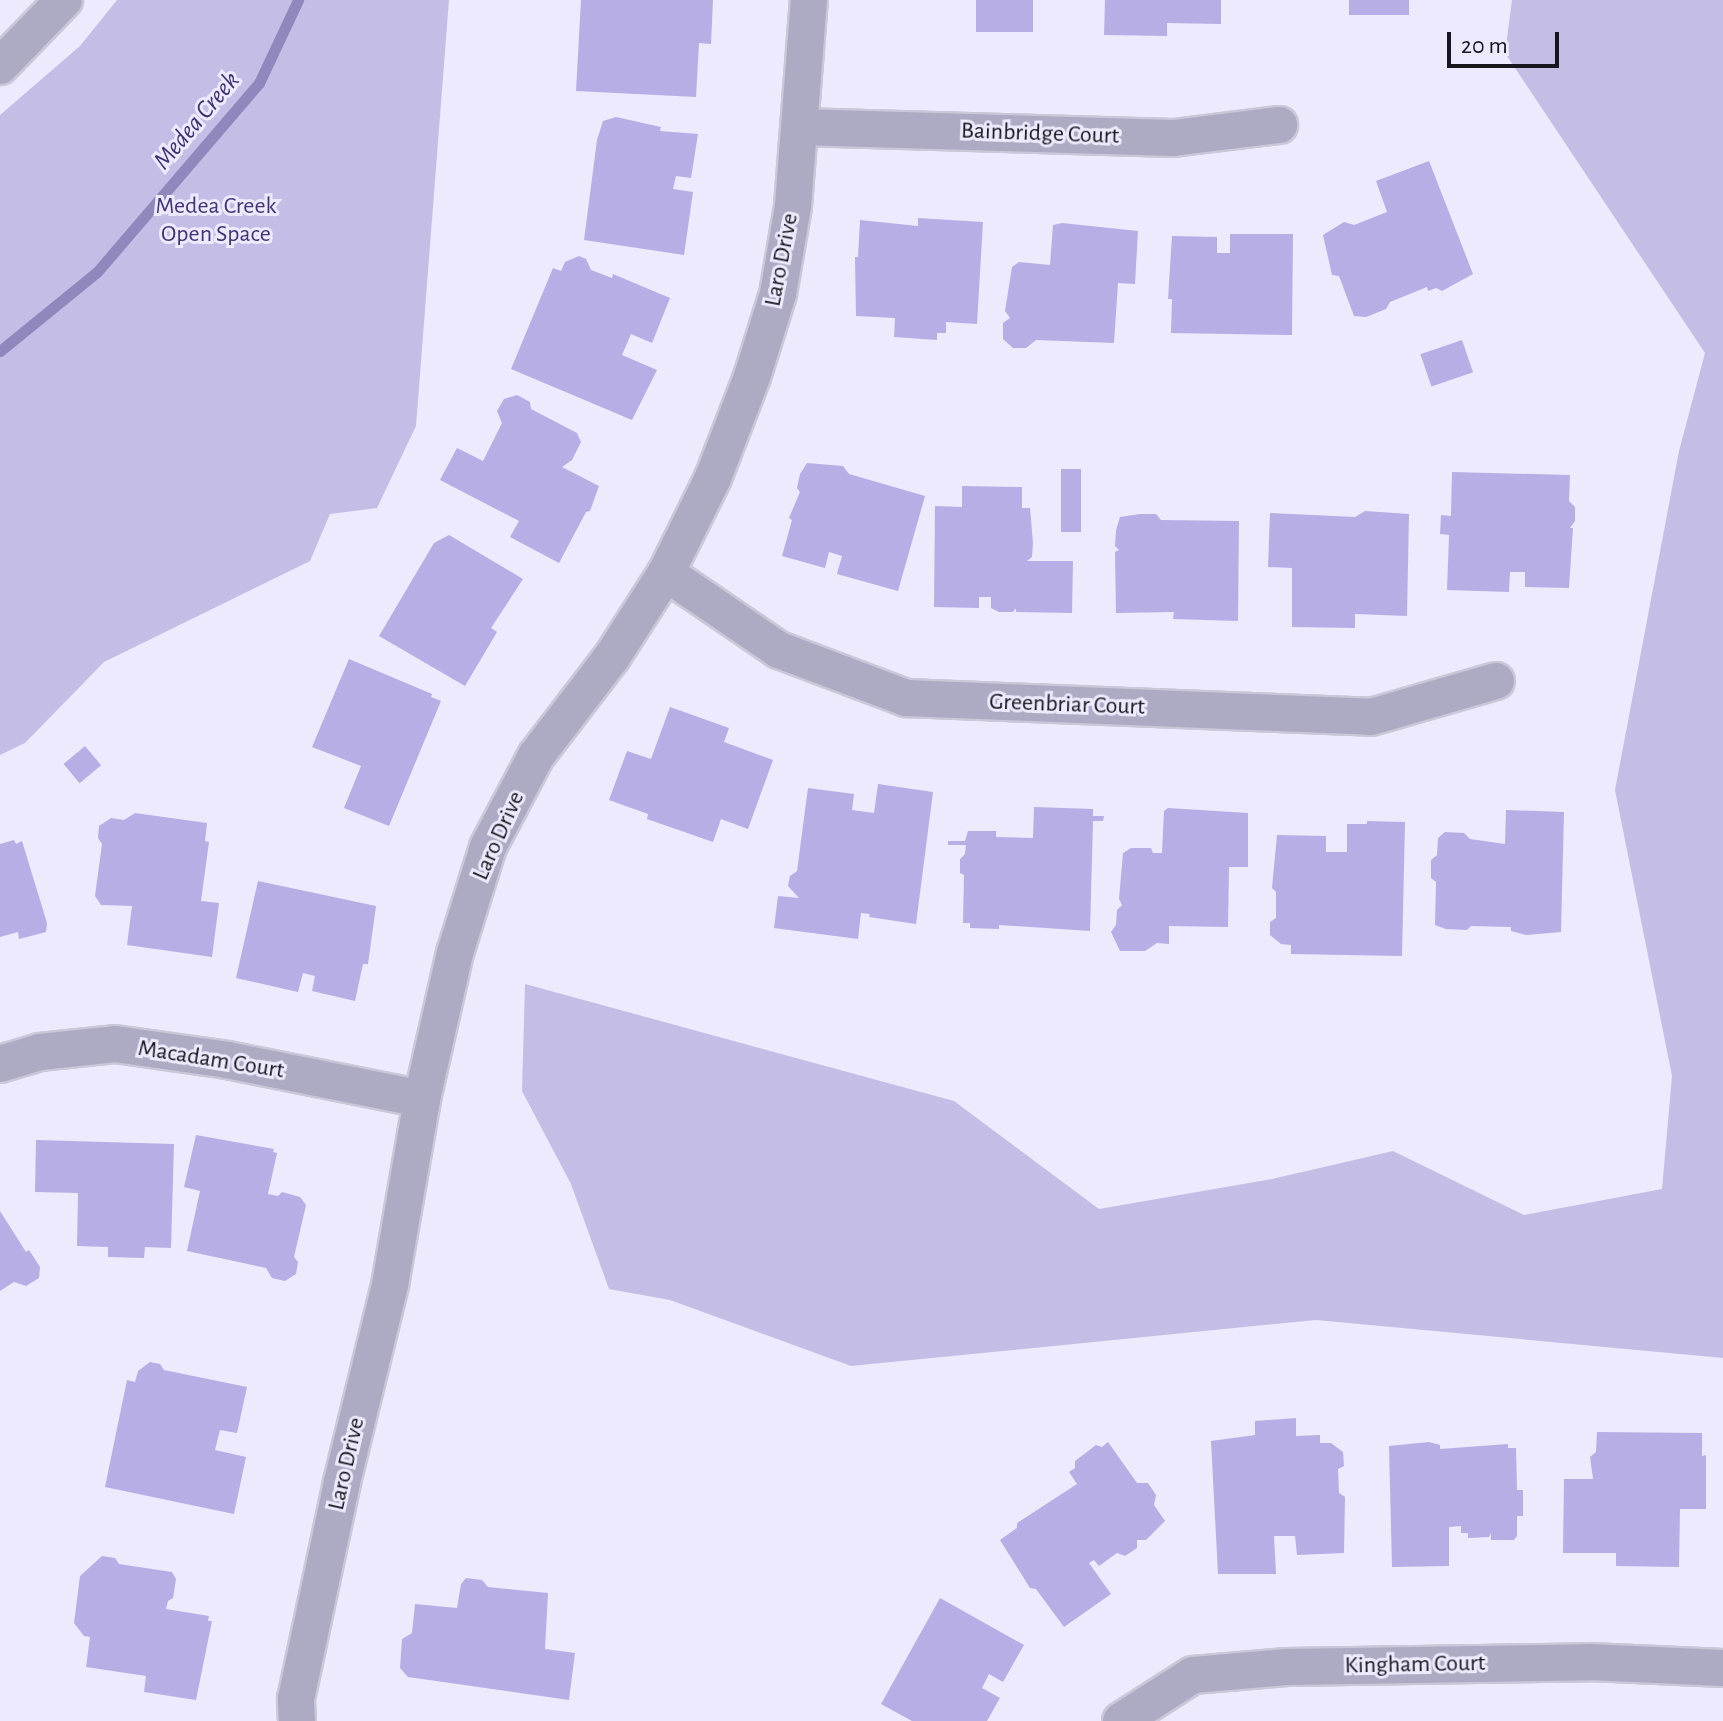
<!DOCTYPE html>
<html>
<head>
<meta charset="utf-8">
<style>
  body { margin:0 }
  #map { position:relative; width:1723px; height:1721px; overflow:hidden; background:#eceafc; font-family:"Alegreya Sans",sans-serif }
  div>[style] { position:absolute }
  .green>* { inset:0; background:#c4bee6 }
  .stream>* { height:11px; margin:-5.5px; padding:0 5.5px; transform-origin:5.5px; border-radius:5.5px; background:#9087bc }
  .building>* { inset:0; background:#b7aee6; transform-origin:0 0 }
  .roads { filter:drop-shadow(2px 0 #cac8d8) drop-shadow(-2px 0 #cac8d8) drop-shadow(0 2px #cac8d8) drop-shadow(0 -2px #cac8d8) }
  .minor>* { height:36px; margin:-18px; padding:0 18px; transform-origin:18px; border-radius:18px; background:#adaac3 }
  span { translate:-50% -50%; white-space:nowrap; text-align:center; line-height:1.15; -webkit-text-stroke:6px #eceafc; paint-order:stroke }
  .street-label { font-size:24px; color:#17151d }
  .park-label { font-size:24px; color:#443376 }
  .water-label { font-size:26px; color:#403072; font-style:italic }
  .scale { position:absolute; left:1447px; top:32px; width:112px; height:36px; box-sizing:border-box; border:4px solid #17151d; border-top:0; padding-left:10px; font-size:24px; line-height:28px; white-space:nowrap; color:#17151d; -webkit-text-stroke:6px #eceafc; paint-order:stroke }
</style>
</head>
<body>
<div id="map">
  <div class="green">
    <i style="clip-path:polygon(117px 0,449px 0,416px 426px,377px 508px,330px 514px,310px 561px,104px 662px,25px 743px,0 755px,0 115px,80px 46px)"></i>
    <i style="clip-path:polygon(1512px 0,1723px 0,1723px 1358px,1316px 1320px,851px 1366px,670px 1300px,609px 1289px,571px 1184px,522px 1091px,525px 984px,954px 1101px,1099px 1209px,1272px 1179px,1393px 1151px,1524px 1215px,1662px 1189px,1672px 1076px,1615px 790px,1679px 451px,1705px 353px,1505px 53px)"></i>
  </div>
  <div class="stream">
    <i style="left:0;top:351px;width:125px;rotate:-39.2deg"></i>
    <i style="left:97px;top:272px;width:249px;rotate:-49.4deg"></i>
    <i style="left:259px;top:83px;width:92px;rotate:-64.8deg"></i>
  </div>
  <div class="building">
    <i style="clip-path:polygon(581px 0,713px 0,711px 44px,699px 43px,696px 97px,576px 91px)"></i>
    <i style="left:976px;top:0;width:57px;height:32px"></i>
    <i style="clip-path:polygon(1105px 0,1221px 0,1221px 24px,1167px 23px,1167px 36px,1104px 35px)"></i>
    <i style="left:1349px;top:0;width:60px;height:15px"></i>
    <i style="clip-path:polygon(616px 117px,661px 127px,660px 131px,698px 134px,691px 178px,676px 176px,673px 189px,693px 192px,684px 255px,584px 240px,597px 140px,603px 121px)"></i>
    <i style="clip-path:polygon(1429px 161px,1473px 274px,1442px 291px,1436px 288px,1428px 291px,1427px 287px,1390px 302px,1386px 309px,1366px 317px,1354px 316px,1339px 276px,1332px 275px,1323px 235px,1344px 222px,1354px 225px,1387px 212px,1376px 181px)"></i>
    <i style="clip-path:polygon(918px 218px,983px 222px,977px 324px,946px 322px,946px 333px,937px 333px,937px 340px,894px 337px,895px 318px,856px 316px,855px 257px,858px 257px,860px 220px,918px 226px)"></i>
    <i style="clip-path:polygon(1062px 223px,1138px 231px,1135px 284px,1118px 283px,1114px 343px,1036px 340px,1026px 348px,1013px 348px,1003px 339px,1003px 323px,1010px 318px,1005px 311px,1012px 267px,1019px 262px,1050px 265px,1053px 225px)"></i>
    <i style="clip-path:polygon(1230px 234px,1293px 234px,1292px 335px,1171px 333px,1172px 299px,1168px 299px,1172px 236px,1217px 237px,1217px 253px,1230px 253px)"></i>
    <i style="clip-path:polygon(579px 256px,586px 259px,591px 270px,612px 278px,613px 274px,670px 298px,652px 343px,631px 334px,622px 355px,657px 370px,632px 420px,511px 369px,553px 268px,561px 271px,565px 262px)"></i>
    <i style="left:1462px;top:340px;width:34px;height:44px;rotate:71deg"></i>
    <i style="clip-path:polygon(517px 395px,530px 402px,531px 409px,577px 433px,581px 442px,572px 460px,562px 467px,599px 486px,590px 511px,586px 512px,559px 563px,510px 537px,519px 521px,440px 480px,457px 448px,483px 461px,502px 423px,497px 411px,504px 399px)"></i>
    <i style="clip-path:polygon(807px 463px,843px 466px,849px 474px,925px 496px,898px 591px,837px 574px,842px 556px,829px 552px,825px 568px,782px 556px,792px 520px,789px 518px,800px 492px,797px 488px,800px 474px)"></i>
    <i style="left:1061px;top:469px;width:20px;height:63px"></i>
    <i style="clip-path:polygon(1452px 472px,1570px 475px,1569px 501px,1575px 507px,1575px 521px,1570px 528px,1573px 528px,1569px 588px,1525px 587px,1525px 572px,1510px 572px,1509px 592px,1447px 590px,1449px 535px,1440px 534px,1441px 515px,1451px 516px)"></i>
    <i style="clip-path:polygon(962px 486px,1022px 487px,1022px 508px,1030px 508px,1033px 543px,1032px 557px,1027px 561px,1073px 561px,1072px 613px,1016px 612px,1016px 608px,1013px 612px,999px 612px,991px 608px,991px 597px,979px 597px,979px 608px,934px 607px,935px 506px,962px 507px)"></i>
    <i style="clip-path:polygon(1365px 511px,1409px 514px,1407px 616px,1355px 614px,1355px 628px,1292px 627px,1292px 568px,1268px 567px,1270px 513px,1355px 517px)"></i>
    <i style="clip-path:polygon(1140px 514px,1156px 514px,1161px 520px,1239px 521px,1238px 621px,1173px 619px,1174px 612px,1116px 613px,1115px 552px,1119px 550px,1115px 546px,1116px 530px,1120px 517px)"></i>
    <i style="clip-path:polygon(449px 535px,523px 579px,491px 628px,497px 632px,465px 686px,379px 636px,434px 543px)"></i>
    <i style="clip-path:polygon(349px 659px,432px 694px,431px 697px,441px 701px,389px 826px,344px 808px,361px 766px,312px 747px)"></i>
    <i style="clip-path:polygon(670px 707px,729px 728px,724px 742px,773px 760px,748px 829px,721px 819px,713px 842px,647px 819px,648px 814px,609px 800px,627px 751px,651px 759px)"></i>
    <i style="left:85px;top:746px;width:25px;height:28px;rotate:50deg"></i>
    <i style="clip-path:polygon(878px 784px,933px 792px,916px 924px,869px 917px,870px 914px,861px 913px,858px 939px,774px 928px,778px 896px,799px 898px,788px 886px,790px 876px,797px 871px,808px 788px,854px 794px,852px 810px,874px 813px)"></i>
    <i style="clip-path:polygon(1034px 807px,1093px 809px,1093px 816px,1104px 816px,1103px 821px,1093px 821px,1090px 931px,999px 925px,999px 929px,970px 928px,970px 923px,963px 923px,964px 875px,960px 873px,960px 859px,965px 854px,966px 845px,948px 845px,948px 841px,965px 841px,968px 831px,996px 831px,996px 837px,1033px 838px)"></i>
    <i style="clip-path:polygon(1168px 808px,1248px 813px,1248px 867px,1229px 867px,1228px 927px,1169px 926px,1169px 944px,1157px 943px,1145px 951px,1120px 951px,1111px 932px,1116px 925px,1117px 910px,1122px 905px,1119px 899px,1123px 853px,1131px 848px,1151px 848px,1153px 853px,1162px 853px,1164px 811px)"></i>
    <i style="clip-path:polygon(1506px 810px,1564px 812px,1561px 932px,1526px 935px,1511px 931px,1511px 927px,1471px 926px,1467px 930px,1446px 929px,1435px 925px,1436px 882px,1431px 878px,1431px 860px,1437px 855px,1438px 838px,1445px 832px,1464px 833px,1470px 839px,1505px 844px)"></i>
    <i style="clip-path:polygon(135px 813px,207px 823px,205px 841px,209px 842px,201px 901px,219px 903px,212px 957px,127px 945px,132px 906px,101px 905px,95px 896px,102px 844px,98px 838px,99px 826px,111px 818px,124px 820px)"></i>
    <i style="clip-path:polygon(1367px 821px,1405px 822px,1402px 956px,1291px 954px,1291px 945px,1281px 944px,1270px 935px,1270px 922px,1276px 918px,1276px 892px,1272px 888px,1277px 835px,1326px 836px,1326px 852px,1347px 852px,1347px 824px,1367px 824px)"></i>
    <i style="clip-path:polygon(14px 840px,16px 844px,22px 841px,47px 923px,46px 932px,19px 939px,18px 932px,0 937px,0 844px)"></i>
    <i style="clip-path:polygon(258px 881px,376px 906px,368px 964px,363px 964px,355px 1001px,312px 991px,315px 976px,303px 973px,298px 992px,236px 978px)"></i>
    <i style="clip-path:polygon(196px 1135px,274px 1149px,273px 1152px,277px 1153px,268px 1194px,278px 1196px,282px 1192px,300px 1197px,306px 1205px,294px 1257px,298px 1262px,296px 1274px,285px 1281px,272px 1278px,266px 1268px,187px 1251px,200px 1191px,184px 1187px)"></i>
    <i style="clip-path:polygon(36px 1140px,174px 1144px,171px 1248px,145px 1247px,144px 1258px,108px 1257px,108px 1247px,77px 1246px,78px 1193px,35px 1192px)"></i>
    <i style="clip-path:polygon(0 1211px,26px 1252px,29px 1250px,40px 1267px,39px 1278px,26px 1286px,14px 1282px,0 1291px)"></i>
    <i style="clip-path:polygon(150px 1362px,160px 1364px,164px 1370px,247px 1387px,237px 1433px,220px 1430px,215px 1450px,246px 1457px,234px 1514px,105px 1487px,127px 1380px,135px 1382px,138px 1371px)"></i>
    <i style="clip-path:polygon(1296px 1418px,1296px 1436px,1320px 1435px,1320px 1443px,1331px 1443px,1343px 1452px,1344px 1466px,1338px 1469px,1339px 1493px,1345px 1497px,1344px 1553px,1297px 1555px,1295px 1536px,1274px 1536px,1276px 1574px,1218px 1574px,1211px 1441px,1255px 1435px,1255px 1421px)"></i>
    <i style="clip-path:polygon(1597px 1432px,1702px 1433px,1702px 1456px,1706px 1455px,1706px 1509px,1680px 1509px,1679px 1567px,1616px 1566px,1616px 1553px,1563px 1553px,1564px 1479px,1593px 1479px,1590px 1457px,1596px 1452px)"></i>
    <i style="clip-path:polygon(1108px 1442px,1137px 1483px,1148px 1483px,1156px 1495px,1154px 1505px,1165px 1521px,1146px 1540px,1137px 1540px,1137px 1548px,1125px 1556px,1117px 1553px,1099px 1566px,1094px 1560px,1089px 1563px,1111px 1594px,1064px 1627px,1036px 1589px,1030px 1588px,1000px 1540px,1017px 1528px,1017px 1523px,1077px 1484px,1069px 1472px,1075px 1468px,1075px 1461px,1096px 1445px,1102px 1447px)"></i>
    <i style="clip-path:polygon(1429px 1442px,1440px 1445px,1440px 1449px,1508px 1444px,1508px 1448px,1516px 1448px,1517px 1490px,1523px 1490px,1523px 1516px,1517px 1516px,1517px 1536px,1514px 1540px,1491px 1540px,1491px 1533px,1489px 1537px,1468px 1538px,1468px 1533px,1461px 1533px,1461px 1526px,1449px 1527px,1449px 1566px,1392px 1567px,1389px 1446px)"></i>
    <i style="clip-path:polygon(102px 1556px,115px 1558px,119px 1564px,172px 1572px,176px 1579px,173px 1598px,168px 1601px,166px 1609px,209px 1616px,208px 1621px,212px 1621px,196px 1700px,144px 1692px,146px 1676px,86px 1667px,90px 1637px,84px 1636px,74px 1623px,80px 1576px)"></i>
    <i style="clip-path:polygon(466px 1578px,482px 1580px,488px 1587px,548px 1593px,545px 1649px,575px 1653px,569px 1700px,408px 1677px,400px 1668px,402px 1639px,412px 1633px,415px 1604px,457px 1608px,461px 1584px)"></i>
    <i style="clip-path:polygon(940px 1598px,1024px 1645px,1003px 1682px,989px 1674px,982px 1688px,1000px 1698px,987px 1721px,912px 1721px,881px 1704px)"></i>
  </div>
  <div class="roads">
    <div class="minor">
      <i style="left:0;top:66px;width:92px;rotate:-45.9deg"></i>
      <i style="left:800px;top:127px;width:373px;rotate:1.7deg"></i>
      <i style="left:1173px;top:138px;width:107px;rotate:-7deg"></i>
      <i style="left:666px;top:573px;width:137px;rotate:34.3deg"></i>
      <i style="left:779px;top:650px;width:136px;rotate:20.7deg"></i>
      <i style="left:906px;top:698px;width:465px;rotate:2.3deg"></i>
      <i style="left:1371px;top:717px;width:130px;rotate:-16.1deg"></i>
      <i style="left:0;top:1064px;width:42px;rotate:-16.7deg"></i>
      <i style="left:40px;top:1052px;width:75px;rotate:-6.1deg"></i>
      <i style="left:115px;top:1044px;width:113px;rotate:8.1deg"></i>
      <i style="left:227px;top:1060px;width:199px;rotate:11.3deg"></i>
      <i style="left:297px;top:1721px;width:22px;rotate:-93deg"></i>
      <i style="left:296px;top:1699px;width:222px;rotate:-78deg"></i>
      <i style="left:342px;top:1482px;width:203px;rotate:-76.3deg"></i>
      <i style="left:390px;top:1285px;width:189px;rotate:-80.2deg"></i>
      <i style="left:422px;top:1099px;width:150px;rotate:-77.3deg"></i>
      <i style="left:455px;top:953px;width:111px;rotate:-72.7deg"></i>
      <i style="left:488px;top:847px;width:103px;rotate:-62.2deg"></i>
      <i style="left:536px;top:756px;width:125px;rotate:-52.5deg"></i>
      <i style="left:612px;top:657px;width:100px;rotate:-57.3deg"></i>
      <i style="left:666px;top:573px;width:106px;rotate:-63.7deg"></i>
      <i style="left:713px;top:478px;width:108px;rotate:-68.9deg"></i>
      <i style="left:752px;top:377px;width:87px;rotate:-72.6deg"></i>
      <i style="left:778px;top:294px;width:89px;rotate:-80.3deg"></i>
      <i style="left:793px;top:206px;width:207px;rotate:-85.6deg"></i>
      <i style="left:1121px;top:1721px;width:85px;rotate:-32.6deg"></i>
      <i style="left:1193px;top:1675px;width:94px;rotate:-4.9deg"></i>
      <i style="left:1287px;top:1667px;width:303px;rotate:-0.9deg"></i>
      <i style="left:1590px;top:1662px;width:133px;rotate:2.6deg"></i>
    </div>
  </div>
  <div class="street-label">
    <span style="left:1040px;top:134px;rotate:2deg">Bainbridge Court</span>
    <span style="left:782px;top:260px;rotate:-79deg">Laro Drive</span>
    <span style="left:1067px;top:705px;rotate:2deg">Greenbriar Court</span>
    <span style="left:499px;top:836px;rotate:-66deg">Laro Drive</span>
    <span style="left:211px;top:1060px;rotate:9deg">Macadam Court</span>
    <span style="left:347px;top:1464px;rotate:-77deg">Laro Drive</span>
    <span style="left:1415px;top:1665px;rotate:-1deg">Kingham Court</span>
  </div>
  <div class="park-label">
    <span style="left:216px;top:221px">Medea Creek<br>Open Space</span>
  </div>
  <div class="water-label">
    <span style="left:197px;top:121px;rotate:-50deg">Medea Creek</span>
  </div>
  <div class="scale">20 m</div>
</div>
</body>
</html>
